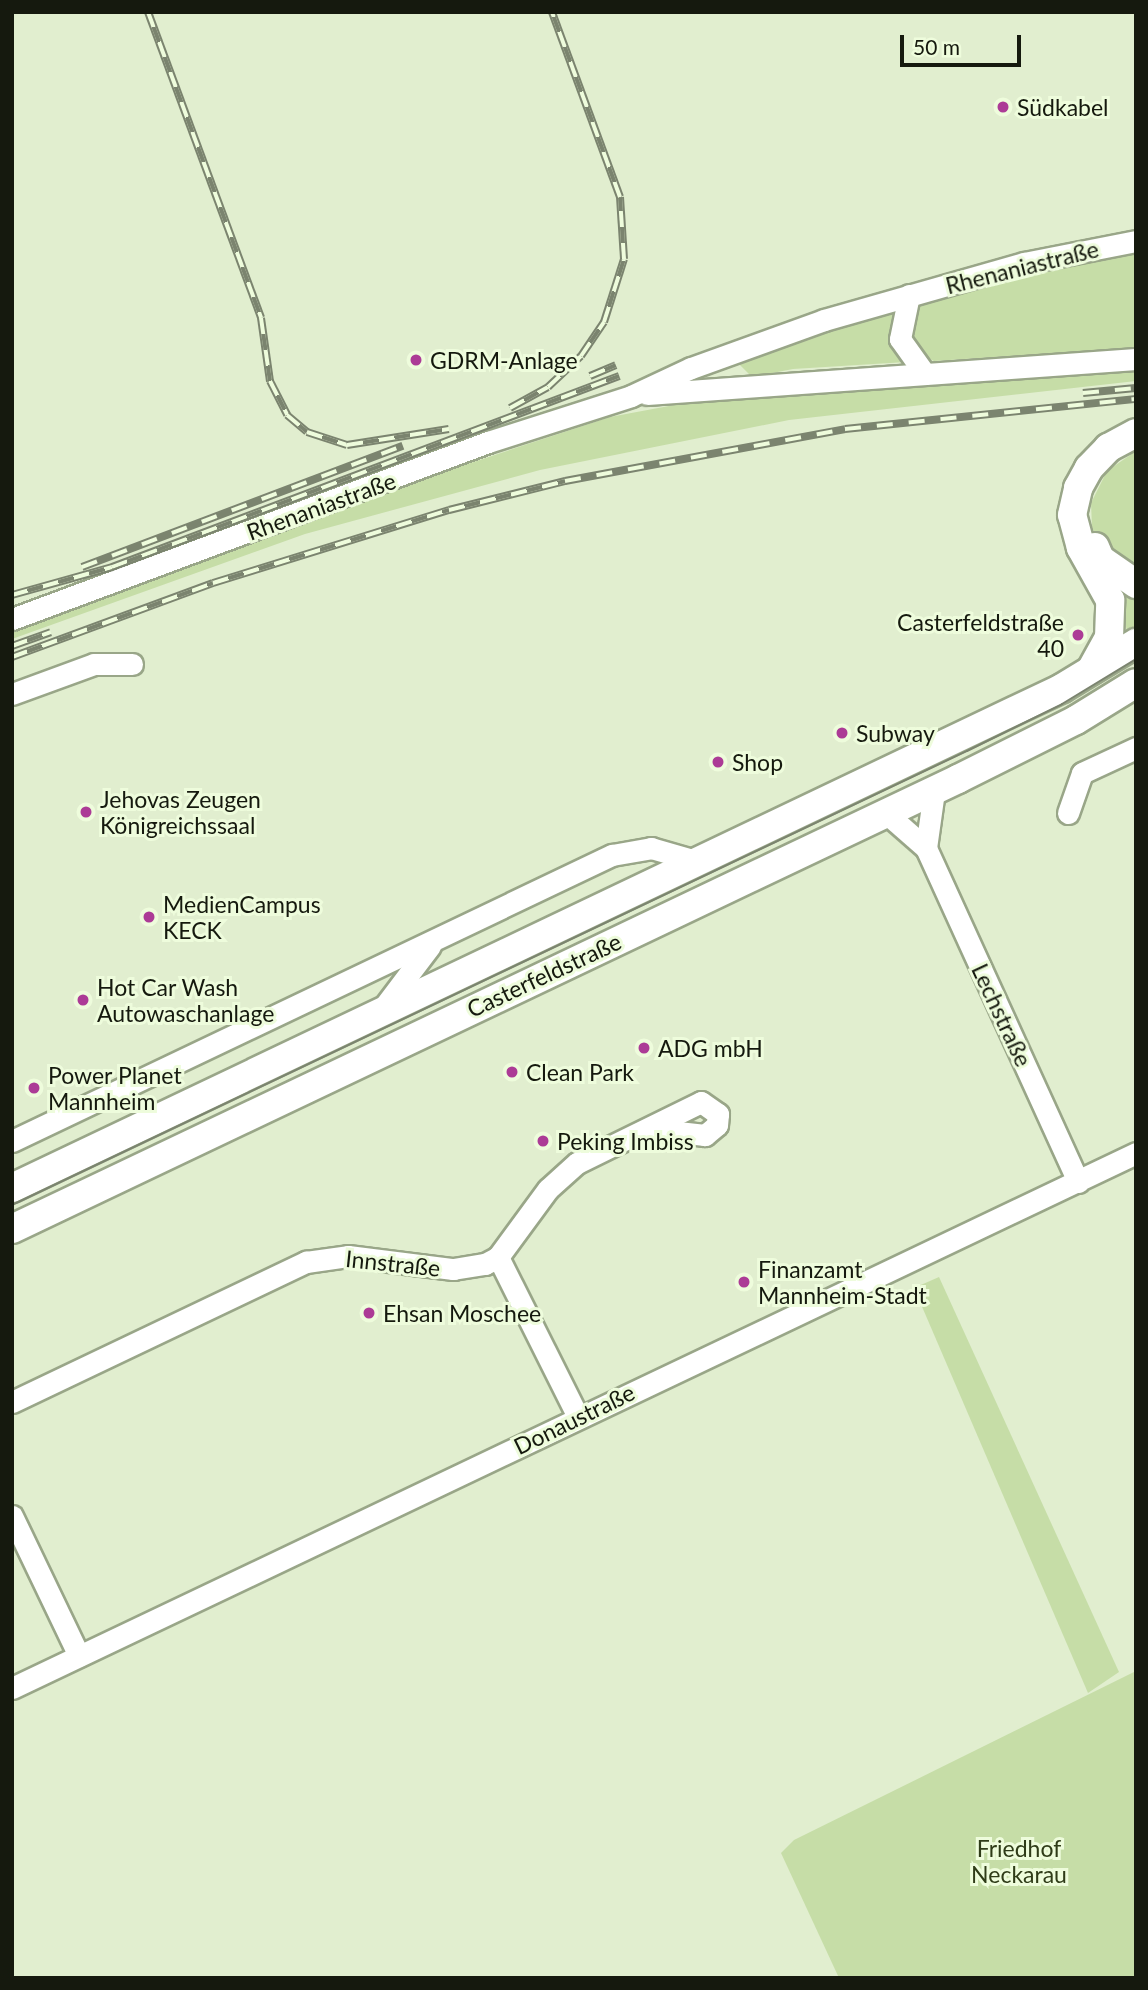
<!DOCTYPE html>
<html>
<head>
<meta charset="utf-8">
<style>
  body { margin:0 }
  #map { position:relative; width:1148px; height:1990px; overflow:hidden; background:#e1eecf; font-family:Lato,sans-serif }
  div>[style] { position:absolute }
  .green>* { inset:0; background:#c6dda7 }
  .roads { filter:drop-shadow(2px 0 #99a688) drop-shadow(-2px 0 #99a688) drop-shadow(0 2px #99a688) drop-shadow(0 -2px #99a688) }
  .minor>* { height:21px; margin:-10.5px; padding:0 10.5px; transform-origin:10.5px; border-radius:10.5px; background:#fff }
  .major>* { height:28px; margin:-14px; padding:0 14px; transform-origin:14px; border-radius:14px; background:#fff }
  .tram>* { height:2px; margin:-1px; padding:0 1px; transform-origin:1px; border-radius:1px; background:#7b846f }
  .rail>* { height:8px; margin-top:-4px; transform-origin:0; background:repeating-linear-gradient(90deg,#eefcdc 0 16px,#7b846f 0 32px); box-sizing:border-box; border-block:2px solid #7b846f }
  .dots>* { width:19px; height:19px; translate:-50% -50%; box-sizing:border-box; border:4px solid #eefcdc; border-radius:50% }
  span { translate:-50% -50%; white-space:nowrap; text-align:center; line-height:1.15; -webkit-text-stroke:6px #eefcdc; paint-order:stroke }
  .poi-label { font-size:23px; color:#15190e }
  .left { translate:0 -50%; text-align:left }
  .right { translate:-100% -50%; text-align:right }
  .street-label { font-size:23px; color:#15190e }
  .park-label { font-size:23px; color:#2f3c18 }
  .frame { position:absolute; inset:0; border:14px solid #15190e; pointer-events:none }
  .scale { position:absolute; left:900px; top:35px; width:121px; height:32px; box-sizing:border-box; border:4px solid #15190e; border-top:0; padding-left:9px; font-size:21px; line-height:24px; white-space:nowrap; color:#15190e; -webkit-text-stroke:5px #eefcdc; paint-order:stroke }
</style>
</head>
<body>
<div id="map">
  <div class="green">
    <i style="clip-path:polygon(1136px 249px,1136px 348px,934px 361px,922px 355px,909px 338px,912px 308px,922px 300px)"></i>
    <i style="clip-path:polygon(895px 307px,892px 331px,906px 362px,793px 369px,752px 377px,737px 362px,818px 330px)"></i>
    <i style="clip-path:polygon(1136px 365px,1136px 381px,789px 420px,540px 470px,305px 534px,12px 639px,12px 633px,434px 475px,610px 417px,701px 400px)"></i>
    <i style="clip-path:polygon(1136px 451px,1136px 575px,1100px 547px,1092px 527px,1091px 503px,1107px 471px)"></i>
    <i style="clip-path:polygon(1123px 596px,1136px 599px,1136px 629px,1127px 635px)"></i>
    <i style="clip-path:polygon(939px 1277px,1119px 1672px,1088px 1693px,914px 1288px)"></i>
    <i style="clip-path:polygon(1136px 1671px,1136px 1978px,839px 1978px,781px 1853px,794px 1840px)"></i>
  </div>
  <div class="roads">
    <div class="minor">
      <i style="left:909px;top:295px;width:45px;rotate:101.6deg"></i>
      <i style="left:900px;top:339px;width:43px;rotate:54.5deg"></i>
      <i style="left:647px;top:394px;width:490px;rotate:-4.1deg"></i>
      <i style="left:12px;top:619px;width:508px;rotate:-20.4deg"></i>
      <i style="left:488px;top:442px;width:150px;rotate:-17.8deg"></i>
      <i style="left:631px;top:396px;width:66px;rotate:-25deg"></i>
      <i style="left:691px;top:368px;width:141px;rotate:-19.8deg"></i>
      <i style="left:824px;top:320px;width:208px;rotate:-15.9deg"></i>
      <i style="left:1024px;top:263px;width:114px;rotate:-11.1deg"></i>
      <i style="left:12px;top:694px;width:87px;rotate:-20.1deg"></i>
      <i style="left:94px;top:664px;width:38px"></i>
      <i style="left:886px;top:813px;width:53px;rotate:41.2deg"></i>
      <i style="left:926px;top:848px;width:367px;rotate:65.5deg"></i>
      <i style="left:1068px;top:813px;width:42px;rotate:-70.7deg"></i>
      <i style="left:1082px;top:773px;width:60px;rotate:-24.8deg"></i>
      <i style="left:926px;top:848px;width:58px;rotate:-82deg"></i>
      <i style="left:380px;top:1012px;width:83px;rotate:-52.9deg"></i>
      <i style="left:12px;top:1141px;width:665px;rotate:-25.49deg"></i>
      <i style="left:612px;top:855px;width:40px;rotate:-10deg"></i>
      <i style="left:651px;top:848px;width:47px;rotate:16.1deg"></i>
      <i style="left:498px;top:1257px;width:179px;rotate:63.4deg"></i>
      <i style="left:12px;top:1402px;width:326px;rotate:-25.5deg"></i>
      <i style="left:306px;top:1262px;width:42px;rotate:-8.1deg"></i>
      <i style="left:348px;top:1256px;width:106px;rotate:7.1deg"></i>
      <i style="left:453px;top:1269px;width:32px;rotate:-9deg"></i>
      <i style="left:485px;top:1264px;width:15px;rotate:-28deg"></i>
      <i style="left:498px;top:1257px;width:84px;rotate:-53.7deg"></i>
      <i style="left:548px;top:1189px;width:39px;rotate:-42deg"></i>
      <i style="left:577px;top:1163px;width:138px;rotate:-26.2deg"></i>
      <i style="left:701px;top:1102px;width:21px;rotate:35deg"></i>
      <i style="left:718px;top:1114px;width:11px;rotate:95deg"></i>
      <i style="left:717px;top:1125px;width:16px;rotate:140deg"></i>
      <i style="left:705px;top:1135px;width:55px;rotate:-173.8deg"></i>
      <i style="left:12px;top:1516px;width:155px;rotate:64.4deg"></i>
      <i style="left:12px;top:1688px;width:1245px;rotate:-25.45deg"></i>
    </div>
    <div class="major">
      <i style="left:1095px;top:547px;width:13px;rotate:67deg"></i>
      <i style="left:1100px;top:559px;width:44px;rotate:34.8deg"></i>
      <i style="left:1091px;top:670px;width:37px;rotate:-61deg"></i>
      <i style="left:1109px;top:638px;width:38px;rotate:-88deg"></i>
      <i style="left:1110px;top:600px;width:60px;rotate:-119.1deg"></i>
      <i style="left:1081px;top:548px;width:34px;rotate:-105deg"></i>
      <i style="left:1072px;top:515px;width:28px;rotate:-77deg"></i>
      <i style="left:1078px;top:488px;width:23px;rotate:-61deg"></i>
      <i style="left:1089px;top:468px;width:28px;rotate:-46deg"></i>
      <i style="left:1108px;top:448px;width:32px;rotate:-28deg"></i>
      <i style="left:12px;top:1188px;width:1163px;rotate:-25.46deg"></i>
      <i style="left:1062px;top:688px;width:87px;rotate:-31.3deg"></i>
      <i style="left:12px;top:1229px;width:1048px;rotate:-25.44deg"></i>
      <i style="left:958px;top:779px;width:132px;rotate:-26.6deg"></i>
      <i style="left:1076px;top:720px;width:70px;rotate:-31.7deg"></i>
    </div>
  </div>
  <div class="tram">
    <i style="left:12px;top:1205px;width:1057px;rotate:-25.43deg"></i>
    <i style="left:967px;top:751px;width:106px;rotate:-26.3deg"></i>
    <i style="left:1062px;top:704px;width:87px;rotate:-31.3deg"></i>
  </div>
  <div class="rail">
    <i style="left:148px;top:12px;width:326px;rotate:69.7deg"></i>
    <i style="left:261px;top:318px;width:64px;rotate:81.9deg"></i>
    <i style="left:270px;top:381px;width:38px;rotate:63deg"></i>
    <i style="left:287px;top:415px;width:26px;rotate:40deg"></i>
    <i style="left:307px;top:432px;width:42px;rotate:18deg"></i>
    <i style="left:347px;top:445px;width:103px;rotate:-8.9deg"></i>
    <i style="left:590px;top:376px;width:28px;rotate:-23deg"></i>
    <i style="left:1083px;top:393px;width:53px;rotate:-5.4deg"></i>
    <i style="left:510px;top:408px;width:43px;rotate:-28.9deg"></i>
    <i style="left:548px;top:387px;width:45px;rotate:-43.2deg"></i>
    <i style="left:581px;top:356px;width:41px;rotate:-55.9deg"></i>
    <i style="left:604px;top:322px;width:66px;rotate:-72.4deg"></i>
    <i style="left:624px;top:259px;width:62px;rotate:-93.7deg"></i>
    <i style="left:620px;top:197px;width:197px;rotate:-110.2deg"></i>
    <i style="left:82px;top:567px;width:343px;rotate:-20.7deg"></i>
    <i style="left:12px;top:595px;width:104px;rotate:-15.6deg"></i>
    <i style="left:112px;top:567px;width:542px;rotate:-20.64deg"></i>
    <i style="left:12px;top:646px;width:41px;rotate:-19.7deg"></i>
    <i style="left:12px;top:657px;width:214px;rotate:-20.2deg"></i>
    <i style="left:213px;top:583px;width:247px;rotate:-17.2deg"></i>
    <i style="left:449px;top:510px;width:120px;rotate:-14deg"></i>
    <i style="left:565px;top:481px;width:285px;rotate:-10.5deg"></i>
    <i style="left:845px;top:429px;width:293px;rotate:-5.9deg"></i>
  </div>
  <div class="dots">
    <i style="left:1003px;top:107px;background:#ac3b96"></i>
    <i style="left:416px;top:360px;background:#ac3b96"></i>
    <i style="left:1078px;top:635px;background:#ac3b96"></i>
    <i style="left:842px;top:733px;background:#ac3b96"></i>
    <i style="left:718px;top:762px;background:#ac3b96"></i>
    <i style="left:86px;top:812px;background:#ac3b96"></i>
    <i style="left:149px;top:917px;background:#ac3b96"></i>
    <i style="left:83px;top:1000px;background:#ac3b96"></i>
    <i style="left:644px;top:1048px;background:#ac3b96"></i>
    <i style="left:512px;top:1072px;background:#ac3b96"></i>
    <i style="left:34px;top:1088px;background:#ac3b96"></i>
    <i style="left:543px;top:1141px;background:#ac3b96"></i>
    <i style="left:744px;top:1282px;background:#ac3b96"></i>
    <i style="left:369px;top:1313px;background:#ac3b96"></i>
  </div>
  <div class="poi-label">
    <span class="left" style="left:1017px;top:107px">Südkabel</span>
    <span class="left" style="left:430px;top:360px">GDRM-Anlage</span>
    <span class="right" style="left:1064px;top:635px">Casterfeldstraße<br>40</span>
    <span class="left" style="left:856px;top:733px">Subway</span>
    <span class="left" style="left:732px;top:762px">Shop</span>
    <span class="left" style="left:100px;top:812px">Jehovas Zeugen<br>Königreichssaal</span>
    <span class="left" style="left:163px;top:917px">MedienCampus<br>KECK</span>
    <span class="left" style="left:97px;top:1000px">Hot Car Wash<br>Autowaschanlage</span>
    <span class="left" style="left:658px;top:1048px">ADG mbH</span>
    <span class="left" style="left:526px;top:1072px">Clean Park</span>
    <span class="left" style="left:48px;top:1088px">Power Planet<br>Mannheim</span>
    <span class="left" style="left:557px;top:1141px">Peking Imbiss</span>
    <span class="left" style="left:758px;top:1282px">Finanzamt<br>Mannheim-Stadt</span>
    <span class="left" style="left:383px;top:1313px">Ehsan Moschee</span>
  </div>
  <div class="street-label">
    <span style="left:1022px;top:267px;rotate:-14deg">Rhenaniastraße</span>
    <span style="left:321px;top:506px;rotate:-20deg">Rhenaniastraße</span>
    <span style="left:544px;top:975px;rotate:-25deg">Casterfeldstraße</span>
    <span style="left:1002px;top:1015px;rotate:65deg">Lechstraße</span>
    <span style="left:393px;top:1263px;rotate:6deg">Innstraße</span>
    <span style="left:574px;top:1419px;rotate:-26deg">Donaustraße</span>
  </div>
  <div class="park-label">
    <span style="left:1019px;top:1861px">Friedhof<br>Neckarau</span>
  </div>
  <div class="frame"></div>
  <div class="scale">50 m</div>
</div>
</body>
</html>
